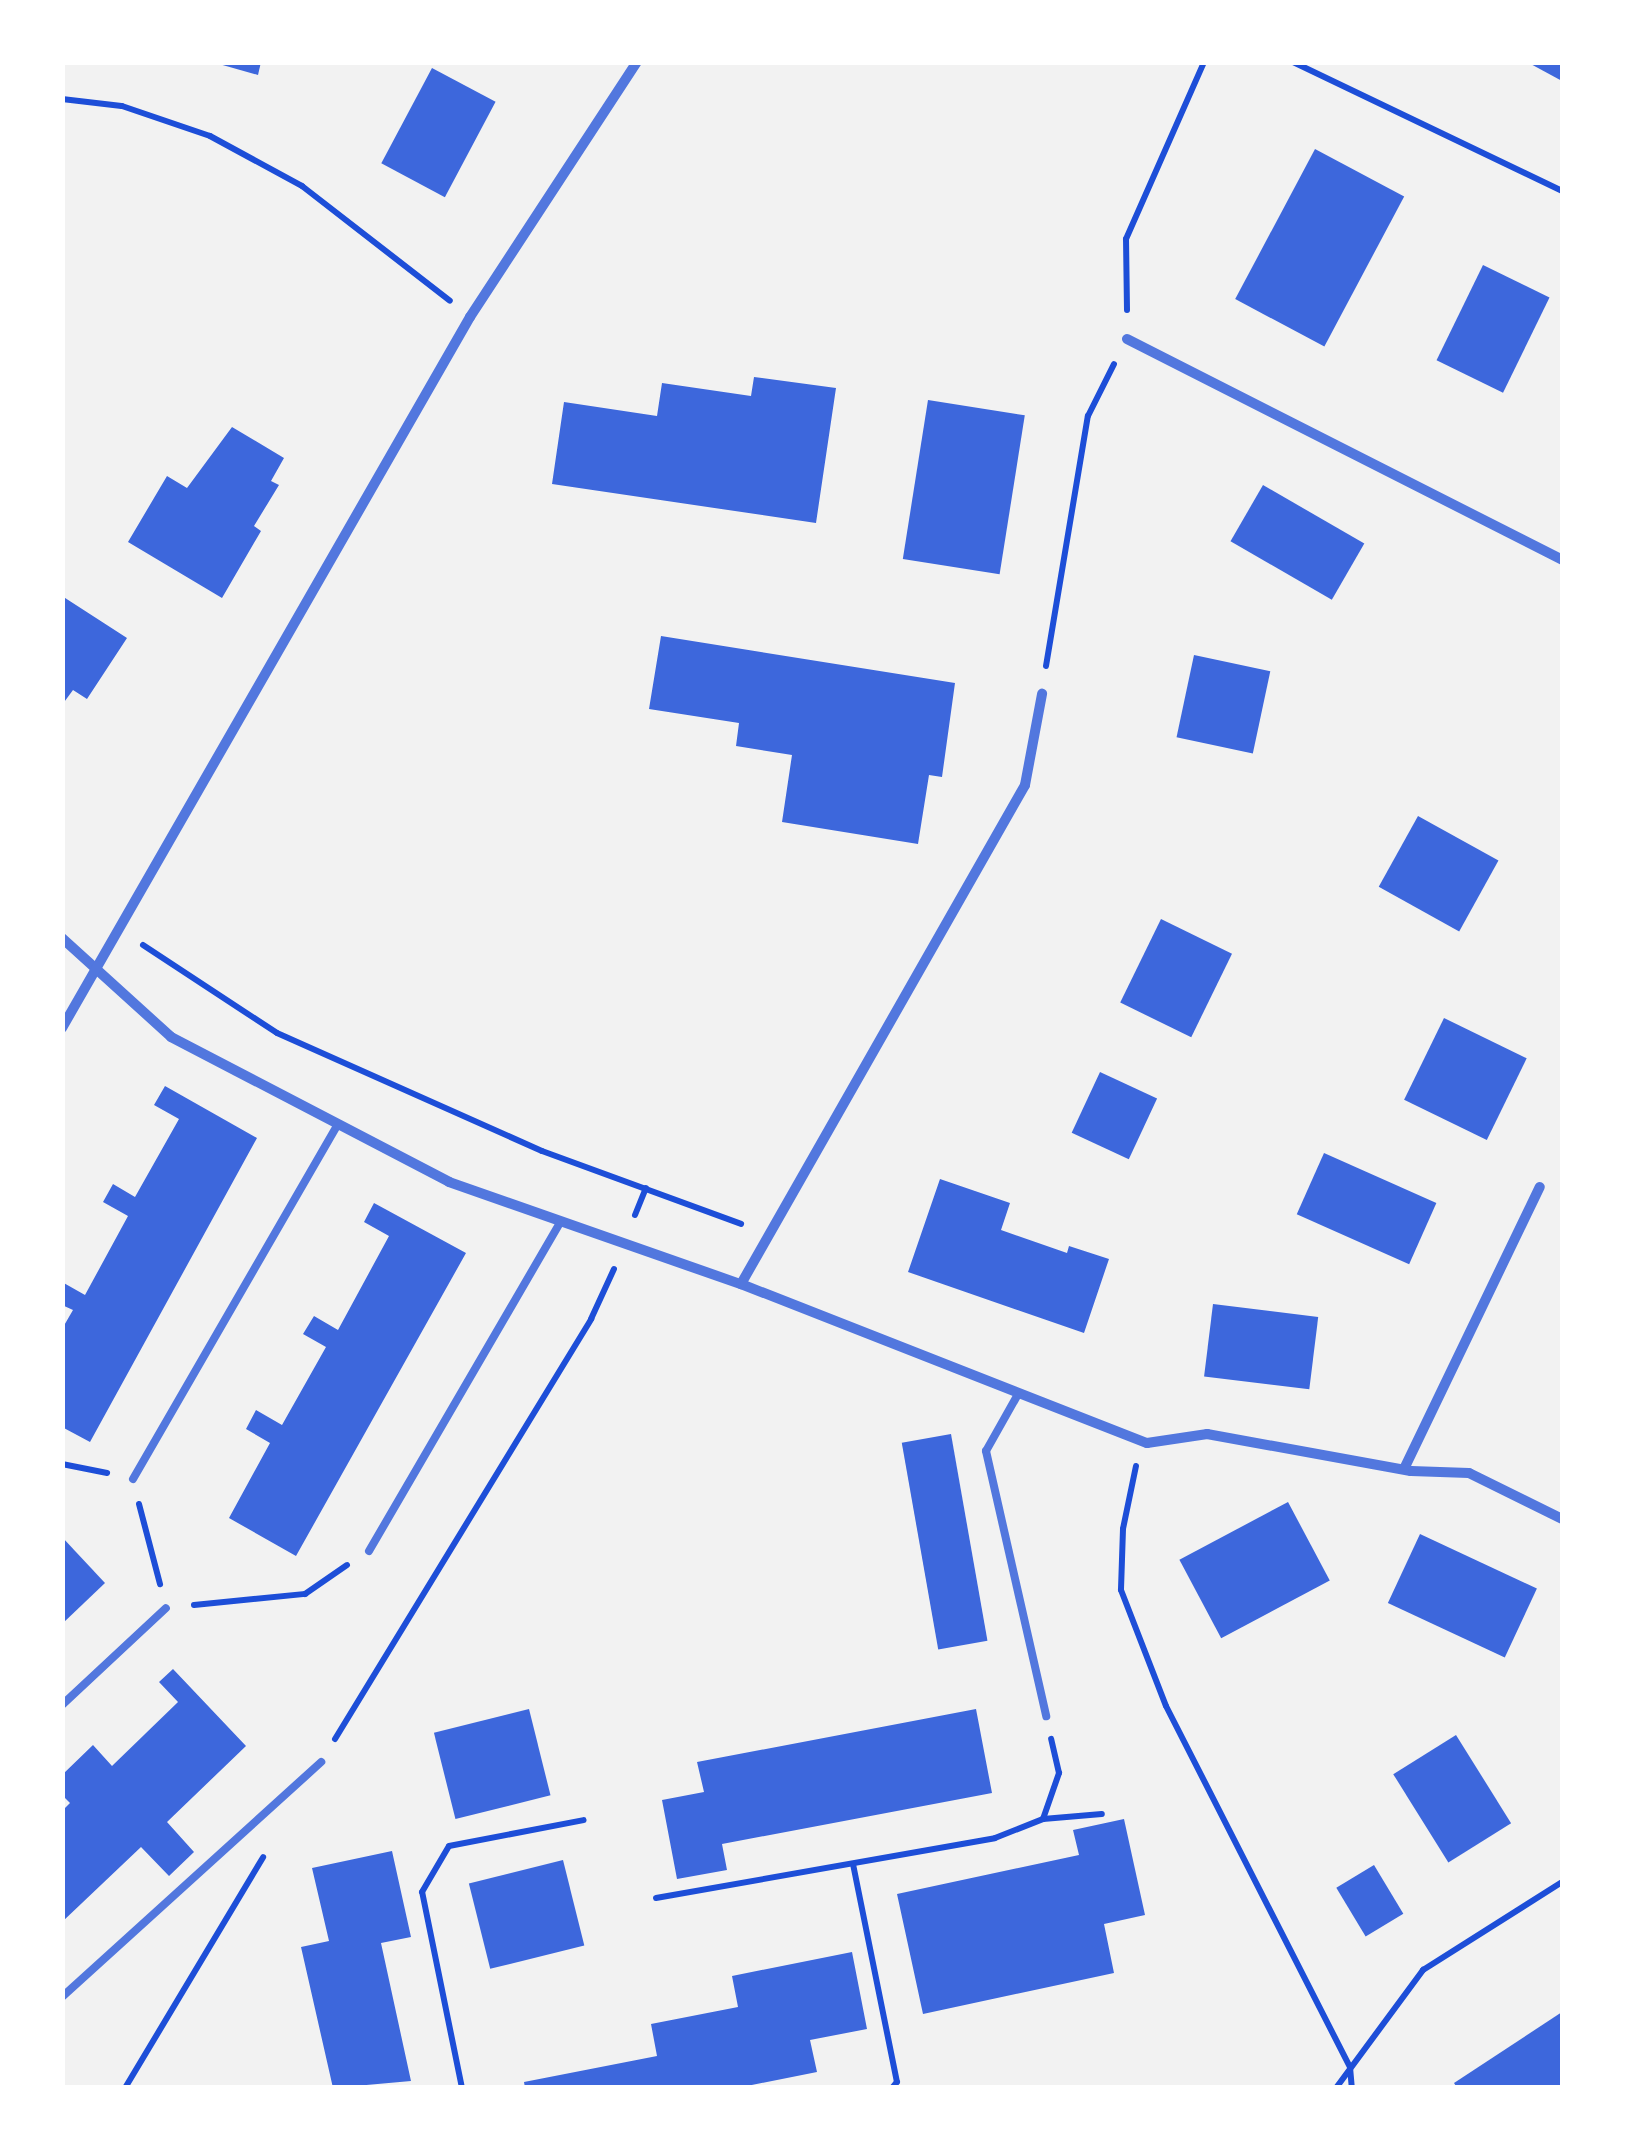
<!DOCTYPE html>
<html>
<head>
<meta charset="utf-8">
<style>
  body { margin:0 }
  #map { position:relative; width:1625px; height:2150px; overflow:hidden; background:#f2f2f2; font-family:"Roboto Condensed",sans-serif }
  div>[style] { position:absolute }
  .building>* { inset:0; background:#3d67dc; transform-origin:0 0 }
  .path>* { height:6px; margin:-3px; padding:0 3px; transform-origin:3px; border-radius:3px; background:#1d4ed8 }
  .service>* { height:8px; margin:-4px; padding:0 4px; transform-origin:4px; border-radius:4px; background:#5277de }
  .minor>* { height:10px; margin:-5px; padding:0 5px; transform-origin:5px; border-radius:5px; background:#5277de }
  span { translate:-50% -50%; white-space:nowrap; text-align:center; line-height:1.15; -webkit-text-stroke:9px #fff; paint-order:stroke }
  .frame { position:absolute; inset:0; border:65px solid #fff; pointer-events:none }
</style>
</head>
<body>
<div id="map">
  <div class="building">
    <i style="clip-path:polygon(212px 62px,261px 62px,258px 75px)"></i>
    <i style="clip-path:polygon(1527px 62px,1562px 62px,1562px 81px)"></i>
    <i style="left:432px;top:68px;width:72px;height:108px;rotate:28deg"></i>
    <i style="left:1315px;top:149px;width:101px;height:170px;rotate:28deg"></i>
    <i style="left:1483px;top:265px;width:74px;height:106px;rotate:26deg"></i>
    <i style="clip-path:polygon(754px 377px,836px 388px,816px 523px,552px 484px,564px 402px,657px 416px,662px 383px,751px 396px)"></i>
    <i style="left:928px;top:400px;width:98px;height:161px;rotate:9deg"></i>
    <i style="clip-path:polygon(232px 427px,284px 458px,271px 481px,279px 485px,254px 526px,261px 531px,222px 598px,128px 542px,167px 476px,187px 488px)"></i>
    <i style="left:1263px;top:485px;width:117px;height:65px;rotate:30deg"></i>
    <i style="clip-path:polygon(62px 596px,127px 638px,87px 699px,73px 690px,62px 705px)"></i>
    <i style="clip-path:polygon(661px 636px,955px 683px,942px 777px,929px 775px,918px 844px,782px 822px,792px 755px,736px 746px,739px 723px,649px 709px)"></i>
    <i style="left:1194px;top:655px;width:78px;height:84px;rotate:12deg"></i>
    <i style="left:1418px;top:816px;width:92px;height:81px;rotate:29deg"></i>
    <i style="left:1161px;top:919px;width:79px;height:93px;rotate:26deg"></i>
    <i style="left:1444px;top:1018px;width:92px;height:91px;rotate:26deg"></i>
    <i style="left:1100px;top:1072px;width:63px;height:67px;rotate:25deg"></i>
    <i style="clip-path:polygon(165px 1086px,257px 1138px,90px 1442px,62px 1427px,62px 1329px,73px 1310px,62px 1305px,62px 1282px,85px 1295px,128px 1216px,103px 1202px,113px 1184px,135px 1197px,179px 1119px,154px 1105px)"></i>
    <i style="left:1324px;top:1153px;width:123px;height:67px;rotate:24deg"></i>
    <i style="clip-path:polygon(940px 1179px,1010px 1203px,1001px 1230px,1067px 1253px,1069px 1246px,1109px 1259px,1084px 1333px,908px 1272px)"></i>
    <i style="clip-path:polygon(374px 1203px,466px 1253px,296px 1556px,229px 1518px,270px 1443px,246px 1429px,256px 1410px,282px 1425px,326px 1347px,303px 1334px,314px 1316px,338px 1330px,389px 1236px,364px 1222px)"></i>
    <i style="left:1213px;top:1304px;width:106px;height:73px;rotate:7deg"></i>
    <i style="left:951px;top:1434px;width:210px;height:50px;rotate:80deg"></i>
    <i style="left:1288px;top:1502px;width:89px;height:123px;rotate:62deg"></i>
    <i style="left:1420px;top:1534px;width:129px;height:76px;rotate:25deg"></i>
    <i style="clip-path:polygon(62px 1537px,105px 1583px,62px 1624px)"></i>
    <i style="clip-path:polygon(173px 1669px,246px 1746px,167px 1822px,194px 1852px,169px 1876px,141px 1847px,62px 1922px,62px 1811px,70px 1803px,62px 1795px,62px 1775px,93px 1745px,112px 1766px,178px 1702px,159px 1682px)"></i>
    <i style="left:529px;top:1709px;width:89px;height:98px;rotate:76deg"></i>
    <i style="clip-path:polygon(976px 1709px,992px 1793px,722px 1844px,727px 1870px,677px 1879px,662px 1800px,704px 1792px,697px 1762px)"></i>
    <i style="left:1456px;top:1735px;width:104px;height:74px;rotate:58deg"></i>
    <i style="clip-path:polygon(1124px 1819px,1145px 1915px,1104px 1924px,1114px 1973px,923px 2014px,897px 1894px,1079px 1855px,1073px 1830px)"></i>
    <i style="clip-path:polygon(392px 1851px,411px 1937px,381px 1943px,411px 2081px,333px 2088px,301px 1947px,329px 1941px,312px 1868px)"></i>
    <i style="left:563px;top:1860px;width:88px;height:97px;rotate:76deg"></i>
    <i style="left:1374px;top:1865px;width:57px;height:44px;rotate:59deg"></i>
    <i style="clip-path:polygon(852px 1952px,867px 2029px,810px 2040px,817px 2072px,737px 2088px,525px 2088px,524px 2082px,657px 2056px,651px 2024px,738px 2007px,732px 1976px)"></i>
    <i style="clip-path:polygon(1562px 2012px,1562px 2088px,1457px 2088px,1454px 2083px)"></i>
  </div>
  <div class="path">
    <i style="left:1293px;top:62px;width:298px;rotate:25.6deg"></i>
    <i style="left:62px;top:99px;width:60px;rotate:6.7deg"></i>
    <i style="left:122px;top:106px;width:93px;rotate:18.8deg"></i>
    <i style="left:210px;top:136px;width:105px;rotate:28.5deg"></i>
    <i style="left:302px;top:186px;width:187px;rotate:37.8deg"></i>
    <i style="left:1127px;top:310px;width:71px;rotate:-90.8deg"></i>
    <i style="left:1126px;top:239px;width:193px;rotate:-66.2deg"></i>
    <i style="left:1046px;top:666px;width:254px;rotate:-80.5deg"></i>
    <i style="left:1088px;top:416px;width:58px;rotate:-63.4deg"></i>
    <i style="left:143px;top:945px;width:160px;rotate:33.3deg"></i>
    <i style="left:277px;top:1033px;width:290px;rotate:24deg"></i>
    <i style="left:542px;top:1151px;width:212px;rotate:20.1deg"></i>
    <i style="left:635px;top:1215px;width:29px;rotate:-68deg"></i>
    <i style="left:62px;top:1464px;width:46px;rotate:11.3deg"></i>
    <i style="left:1136px;top:1466px;width:64px;rotate:101.7deg"></i>
    <i style="left:1123px;top:1529px;width:61px;rotate:91.9deg"></i>
    <i style="left:1121px;top:1590px;width:124px;rotate:68.8deg"></i>
    <i style="left:1166px;top:1706px;width:405px;rotate:63deg"></i>
    <i style="left:1350px;top:2067px;width:21px;rotate:85deg"></i>
    <i style="left:139px;top:1504px;width:83px;rotate:75.3deg"></i>
    <i style="left:194px;top:1605px;width:112px;rotate:-5.7deg"></i>
    <i style="left:305px;top:1594px;width:51px;rotate:-34.6deg"></i>
    <i style="left:335px;top:1739px;width:492px;rotate:-58.6deg"></i>
    <i style="left:591px;top:1319px;width:55px;rotate:-65.3deg"></i>
    <i style="left:1043px;top:1819px;width:59px;rotate:-4.8deg"></i>
    <i style="left:853px;top:1864px;width:222px;rotate:78.6deg"></i>
    <i style="left:897px;top:2082px;width:8px;rotate:130deg"></i>
    <i style="left:656px;top:1898px;width:344px;rotate:-10deg"></i>
    <i style="left:995px;top:1838px;width:52px;rotate:-21.6deg"></i>
    <i style="left:1043px;top:1819px;width:49px;rotate:-70.8deg"></i>
    <i style="left:1059px;top:1773px;width:35px;rotate:-103deg"></i>
    <i style="left:125px;top:2088px;width:269px;rotate:-59.1deg"></i>
    <i style="left:462px;top:2088px;width:200px;rotate:-101.5deg"></i>
    <i style="left:422px;top:1892px;width:53px;rotate:-59.6deg"></i>
    <i style="left:449px;top:1846px;width:137px;rotate:-10.9deg"></i>
    <i style="left:1336px;top:2088px;width:147px;rotate:-53.6deg"></i>
    <i style="left:1423px;top:1970px;width:165px;rotate:-32.3deg"></i>
  </div>
  <div class="service">
    <i style="left:1017px;top:1396px;width:63px;rotate:119.4deg"></i>
    <i style="left:986px;top:1451px;width:272px;rotate:77.2deg"></i>
    <i style="left:133px;top:1479px;width:410px;rotate:-60deg"></i>
    <i style="left:369px;top:1551px;width:382px;rotate:-59.8deg"></i>
    <i style="left:62px;top:1705px;width:142px;rotate:-43deg"></i>
    <i style="left:62px;top:1997px;width:350px;rotate:-42.2deg"></i>
  </div>
  <div class="minor">
    <i style="left:1127px;top:339px;width:488px;rotate:26.9deg"></i>
    <i style="left:62px;top:938px;width:147px;rotate:42.2deg"></i>
    <i style="left:171px;top:1037px;width:314px;rotate:27.5deg"></i>
    <i style="left:449px;top:1182px;width:309px;rotate:19.3deg"></i>
    <i style="left:741px;top:1284px;width:436px;rotate:21.4deg"></i>
    <i style="left:1147px;top:1443px;width:61px;rotate:-8.5deg"></i>
    <i style="left:1207px;top:1434px;width:207px;rotate:10.3deg"></i>
    <i style="left:1411px;top:1471px;width:58px;rotate:2deg"></i>
    <i style="left:1469px;top:1473px;width:104px;rotate:26.3deg"></i>
    <i style="left:62px;top:1028px;width:820px;rotate:-60.15deg"></i>
    <i style="left:470px;top:317px;width:305px;rotate:-56.8deg"></i>
    <i style="left:741px;top:1284px;width:574px;rotate:-60.35deg"></i>
    <i style="left:1025px;top:785px;width:93px;rotate:-79.4deg"></i>
    <i style="left:1404px;top:1469px;width:313px;rotate:-64.3deg"></i>
  </div>
  <div class="frame"></div>
</div>
</body>
</html>
